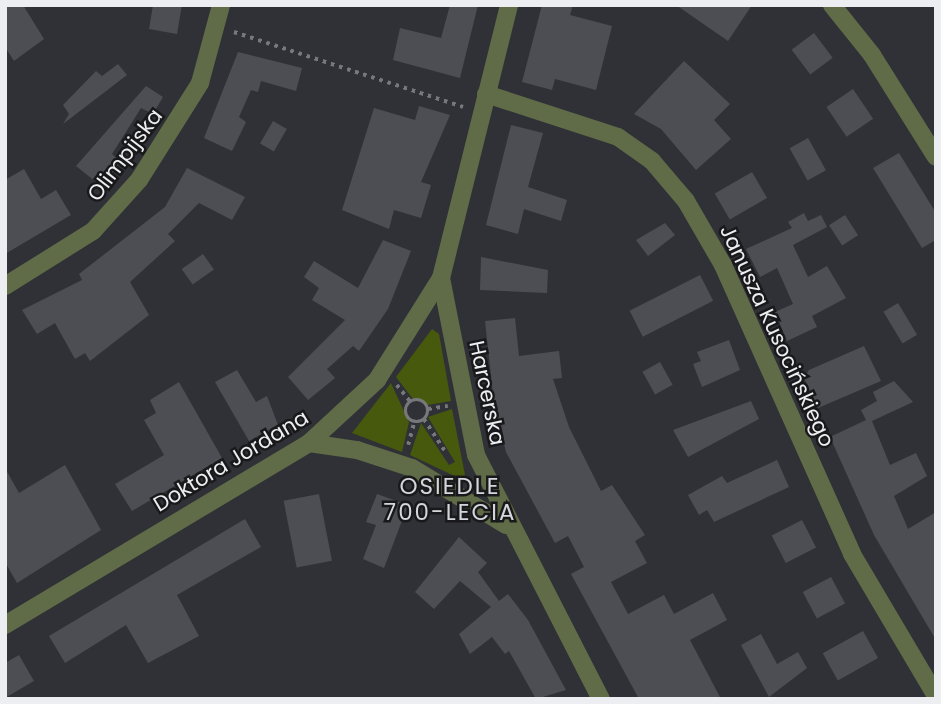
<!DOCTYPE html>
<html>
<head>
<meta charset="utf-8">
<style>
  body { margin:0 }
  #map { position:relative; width:941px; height:704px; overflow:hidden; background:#303136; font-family:Poppins,sans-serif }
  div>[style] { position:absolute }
  .green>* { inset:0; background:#47590c }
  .building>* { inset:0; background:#4d4e53; transform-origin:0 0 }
  .path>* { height:3.5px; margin-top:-1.75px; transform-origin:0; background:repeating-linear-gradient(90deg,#77787c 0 3.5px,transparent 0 8.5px) }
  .path>.ring { margin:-1.75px; padding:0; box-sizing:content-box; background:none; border:3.5px solid #77787c; border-radius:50% }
  .street>* { height:18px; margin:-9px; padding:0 9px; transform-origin:9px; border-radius:9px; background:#606c48 }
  span { translate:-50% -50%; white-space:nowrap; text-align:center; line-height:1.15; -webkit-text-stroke:5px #19191b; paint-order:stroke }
  .street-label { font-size:21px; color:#edeef1 }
  .neighbourhood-label { font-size:23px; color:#d4d6db; letter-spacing:2px }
  .frame { position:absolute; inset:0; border:7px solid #edeef1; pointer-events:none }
</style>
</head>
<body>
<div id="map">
  <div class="green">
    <i style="clip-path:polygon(432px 329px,439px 334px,451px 401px,428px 405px,413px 399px,396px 377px)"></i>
    <i style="clip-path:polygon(391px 383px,409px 422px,402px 452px,352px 433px)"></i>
    <i style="clip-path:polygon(452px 409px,465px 475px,461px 479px,410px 455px,421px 423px,449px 465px,455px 462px,428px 417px)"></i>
  </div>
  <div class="building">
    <i style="clip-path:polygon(5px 5px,23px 5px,44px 39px,14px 61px,5px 47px)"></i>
    <i style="clip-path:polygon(153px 5px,182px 5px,177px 34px,149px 29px)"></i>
    <i style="clip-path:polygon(450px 5px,478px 5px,460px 78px,393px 60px,400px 28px,441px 38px)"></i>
    <i style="clip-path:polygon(542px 5px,573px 5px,570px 15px,612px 26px,596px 90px,555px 79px,552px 90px,522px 82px)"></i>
    <i style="clip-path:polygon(676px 5px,752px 5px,728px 41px)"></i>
    <i style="left:814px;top:33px;width:31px;height:28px;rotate:53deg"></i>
    <i style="clip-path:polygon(238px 52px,302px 68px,296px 91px,261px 81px,258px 92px,251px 90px,239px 117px,246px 122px,232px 151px,204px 138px)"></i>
    <i style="clip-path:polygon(684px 61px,730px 104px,714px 120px,731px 139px,696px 170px,661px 129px,634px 114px)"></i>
    <i style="clip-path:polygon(118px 64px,127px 75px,63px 124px,69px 114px,63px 105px,96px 71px,102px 76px)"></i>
    <i style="clip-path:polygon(146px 86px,163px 97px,153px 114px,141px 108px,112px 154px,121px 162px,101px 186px,76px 166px)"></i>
    <i style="left:853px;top:89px;width:36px;height:32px;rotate:56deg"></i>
    <i style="clip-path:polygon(419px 106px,450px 115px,421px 182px,431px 185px,421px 218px,394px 210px,389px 229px,342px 210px,374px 108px,415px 120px)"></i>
    <i style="left:273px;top:121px;width:16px;height:26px;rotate:30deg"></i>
    <i style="clip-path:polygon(511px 125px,543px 133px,528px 187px,567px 200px,561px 221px,524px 209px,518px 234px,486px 225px)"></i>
    <i style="left:808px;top:138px;width:37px;height:21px;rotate:61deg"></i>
    <i style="clip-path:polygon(899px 153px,936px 213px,936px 240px,922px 248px,873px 168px)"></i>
    <i style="clip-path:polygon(187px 168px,245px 197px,232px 220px,199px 203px,168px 234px,175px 241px,130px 282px,149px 315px,90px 361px,85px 353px,75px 359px,55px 323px,37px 334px,22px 310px,82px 280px,79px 274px,165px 207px)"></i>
    <i style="clip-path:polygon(24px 169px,41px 199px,56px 190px,71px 215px,5px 254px,5px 180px)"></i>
    <i style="left:752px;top:172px;width:30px;height:43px;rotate:60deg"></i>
    <i style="clip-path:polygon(804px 213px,808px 221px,821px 215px,827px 227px,793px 245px,808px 277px,827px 266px,846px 298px,812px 316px,817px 327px,787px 341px,775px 312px,793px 304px,777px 268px,760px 277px,746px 249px,792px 228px,788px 222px)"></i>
    <i style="left:845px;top:215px;width:24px;height:19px;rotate:57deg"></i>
    <i style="clip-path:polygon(665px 223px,675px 235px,648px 256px,636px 240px)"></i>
    <i style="clip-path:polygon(383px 240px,411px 251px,388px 309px,359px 351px,353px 346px,327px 369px,335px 378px,308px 400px,288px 377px,345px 320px,312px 300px,319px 288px,304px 277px,314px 261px,358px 288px)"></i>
    <i style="left:203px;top:254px;width:19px;height:26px;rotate:55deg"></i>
    <i style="clip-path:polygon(481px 257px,548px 270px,547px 293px,480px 290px)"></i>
    <i style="left:700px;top:275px;width:29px;height:79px;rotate:63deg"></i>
    <i style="left:898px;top:303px;width:37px;height:17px;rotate:59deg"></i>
    <i style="clip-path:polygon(515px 318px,519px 356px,559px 351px,562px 378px,553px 379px,569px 427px,601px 491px,612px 485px,645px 535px,635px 541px,647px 563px,611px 582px,628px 614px,664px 595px,674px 614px,713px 593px,727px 620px,690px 640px,721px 699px,639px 699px,571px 574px,584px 567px,568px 536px,555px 543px,506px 452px,494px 404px,485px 321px)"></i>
    <i style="clip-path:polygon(729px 340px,740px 370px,702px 387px,693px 364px,701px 361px,697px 352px)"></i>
    <i style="clip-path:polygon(864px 346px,881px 381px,818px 408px,804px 378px,809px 370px)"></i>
    <i style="left:660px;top:362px;width:26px;height:20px;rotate:61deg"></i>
    <i style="clip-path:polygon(237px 370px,256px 402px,267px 396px,278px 425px,249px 441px,215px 382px)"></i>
    <i style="clip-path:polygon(894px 381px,913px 402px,872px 421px,890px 465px,916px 453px,927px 476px,894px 496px,908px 529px,936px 512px,936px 640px,874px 535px,830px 437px,866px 420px,861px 410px,877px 401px,873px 392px)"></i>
    <i style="clip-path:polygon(179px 382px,222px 458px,132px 511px,115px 484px,164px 455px,144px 420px,156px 413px,150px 400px)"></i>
    <i style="clip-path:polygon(751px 401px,759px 419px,688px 457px,673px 430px)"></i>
    <i style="clip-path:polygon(777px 460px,789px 487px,714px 522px,707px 510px,699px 515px,688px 495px,722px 476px,727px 483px)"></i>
    <i style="clip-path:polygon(65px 465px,101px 530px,17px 583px,5px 562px,5px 468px,19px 493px)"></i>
    <i style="left:319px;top:494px;width:68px;height:36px;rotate:79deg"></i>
    <i style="clip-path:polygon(377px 494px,408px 505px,384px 568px,363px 559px,376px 525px,366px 522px)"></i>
    <i style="clip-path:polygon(245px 519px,261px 547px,177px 595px,199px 636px,148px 663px,126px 625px,65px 663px,49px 636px)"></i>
    <i style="left:802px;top:520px;width:31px;height:34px;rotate:63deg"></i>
    <i style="clip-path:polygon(459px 537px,487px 563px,478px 572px,499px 601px,508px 594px,528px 620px,566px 690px,536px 699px,509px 651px,505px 654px,492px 637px,470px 654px,459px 634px,491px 607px,460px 581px,434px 609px,415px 592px)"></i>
    <i style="left:831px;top:577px;width:30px;height:32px;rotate:62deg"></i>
    <i style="left:863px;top:631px;width:31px;height:46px;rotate:61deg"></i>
    <i style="clip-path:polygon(761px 634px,777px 664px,798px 652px,807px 668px,769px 697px,741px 645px)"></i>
    <i style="clip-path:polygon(19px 655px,34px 681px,5px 698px,5px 663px)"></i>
  </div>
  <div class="path">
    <i style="left:234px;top:32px;width:241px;rotate:18.1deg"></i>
    <i style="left:397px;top:385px;width:22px;rotate:51deg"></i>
    <i class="ring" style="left:406px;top:400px;width:18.5px;height:18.5px"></i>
    <i style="left:428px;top:409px;width:20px;rotate:-9deg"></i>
    <i style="left:424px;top:419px;width:42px;rotate:56.7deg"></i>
    <i style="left:408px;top:445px;width:24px;rotate:-75deg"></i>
  </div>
  <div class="street">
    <i style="left:832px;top:5px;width:64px;rotate:51.3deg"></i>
    <i style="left:872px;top:55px;width:120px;rotate:57.9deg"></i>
    <i style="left:486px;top:94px;width:139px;rotate:18deg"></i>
    <i style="left:618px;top:137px;width:42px;rotate:35.2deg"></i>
    <i style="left:652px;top:161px;width:52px;rotate:49.6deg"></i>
    <i style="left:686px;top:201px;width:74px;rotate:60deg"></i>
    <i style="left:723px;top:265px;width:316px;rotate:65.9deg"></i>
    <i style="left:852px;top:554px;width:165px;rotate:59.4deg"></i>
    <i style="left:441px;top:278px;width:180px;rotate:78.8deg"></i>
    <i style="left:476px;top:455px;width:274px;rotate:62.9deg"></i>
    <i style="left:5px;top:286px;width:104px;rotate:-32deg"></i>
    <i style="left:93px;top:231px;width:69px;rotate:-48deg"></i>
    <i style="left:139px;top:180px;width:115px;rotate:-57.8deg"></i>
    <i style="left:200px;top:83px;width:81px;rotate:-74.9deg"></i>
    <i style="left:309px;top:443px;width:49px;rotate:8.3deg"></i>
    <i style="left:357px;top:450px;width:58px;rotate:18.1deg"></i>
    <i style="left:412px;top:468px;width:110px;rotate:31.2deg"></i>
    <i style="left:5px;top:625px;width:354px;rotate:-30.9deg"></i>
    <i style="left:309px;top:443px;width:93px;rotate:-42.8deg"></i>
    <i style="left:377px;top:380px;width:120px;rotate:-57.9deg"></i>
    <i style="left:441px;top:278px;width:281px;rotate:-76deg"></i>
  </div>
  <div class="street-label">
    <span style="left:125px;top:155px;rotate:-53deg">Olimpijska</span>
    <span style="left:777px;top:336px;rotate:65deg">Janusza Kusocińskiego</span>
    <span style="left:487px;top:393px;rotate:78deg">Harcerska</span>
    <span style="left:231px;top:461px;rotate:-31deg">Doktora Jordana</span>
  </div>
  <div class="neighbourhood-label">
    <span style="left:450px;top:499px">OSIEDLE<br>700-LECIA</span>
  </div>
  <div class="frame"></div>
</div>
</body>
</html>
